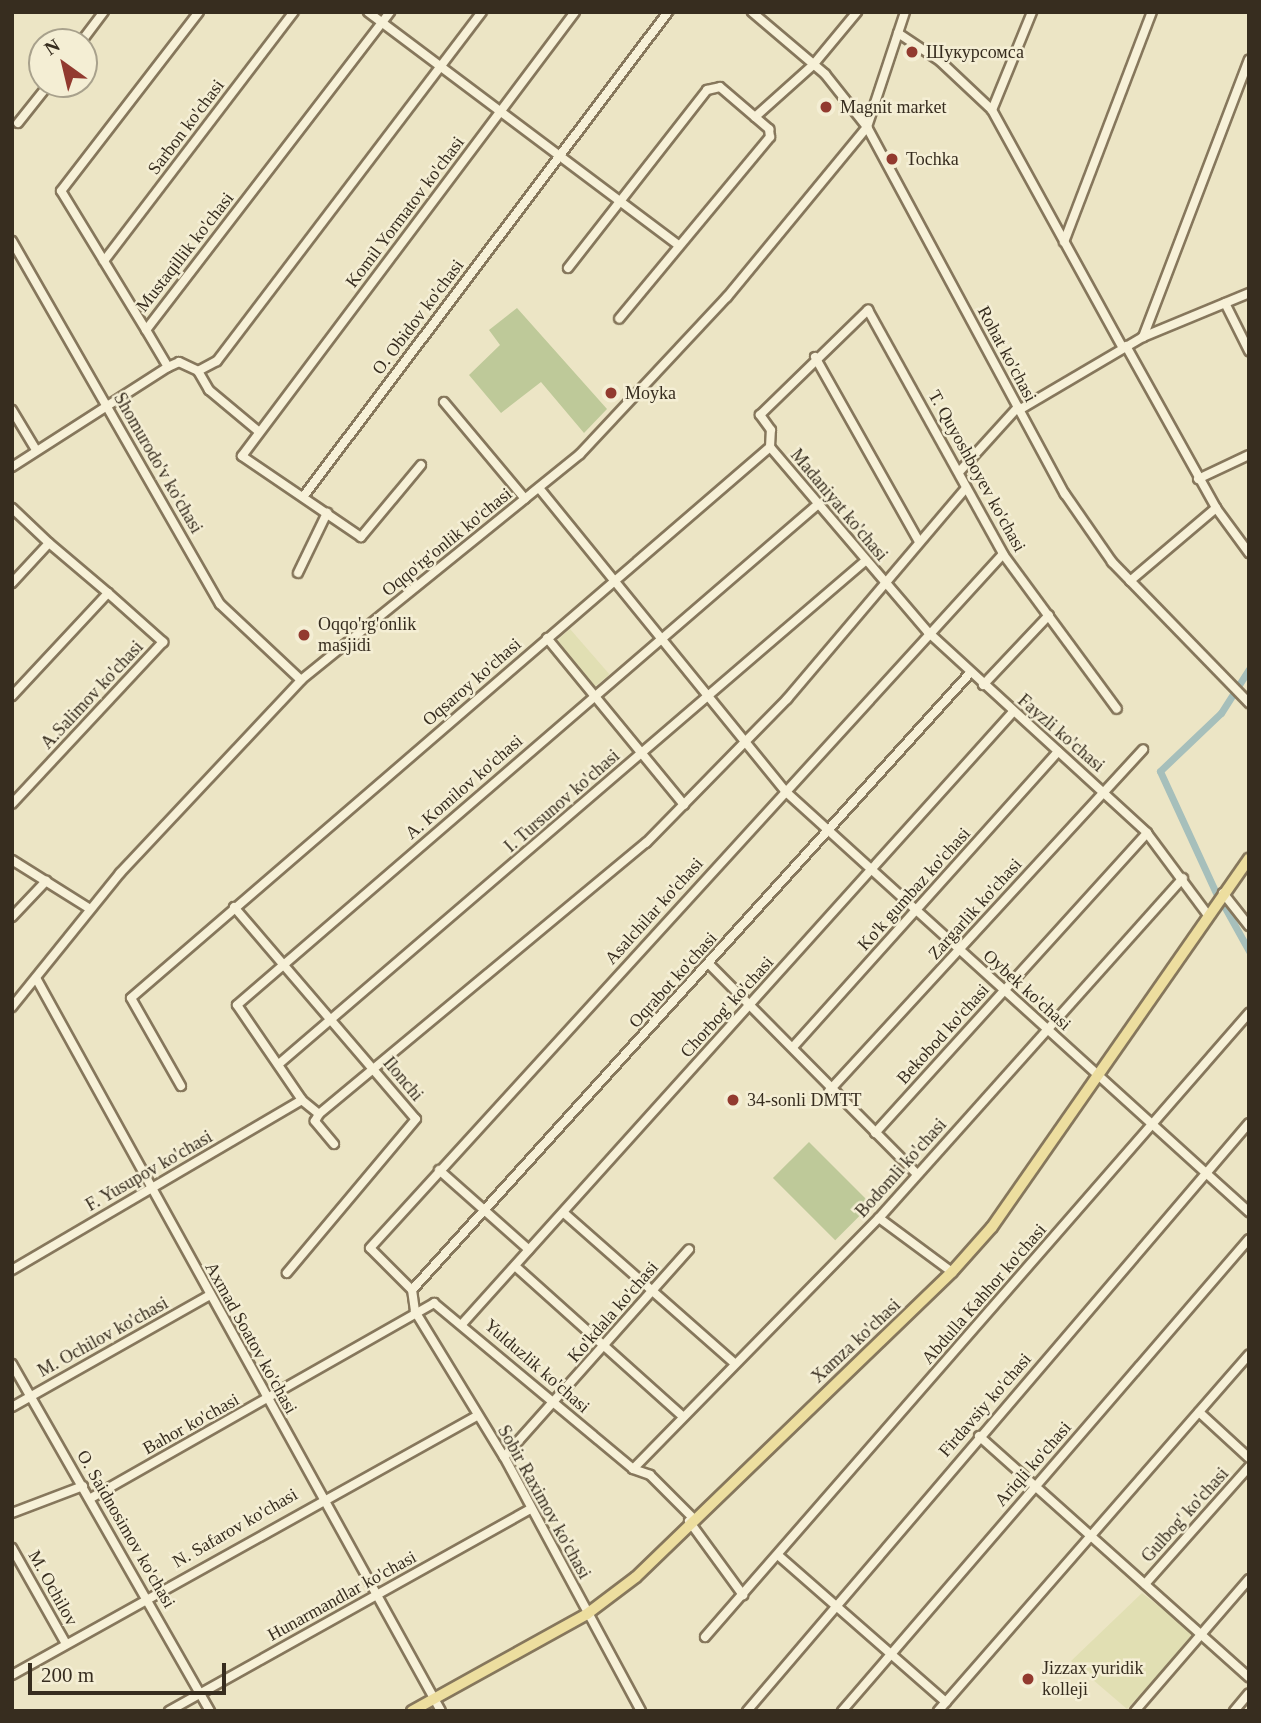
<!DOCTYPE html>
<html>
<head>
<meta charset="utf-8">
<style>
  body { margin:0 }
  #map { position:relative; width:1261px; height:1723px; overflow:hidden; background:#ece5c5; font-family:"Times New Roman",serif }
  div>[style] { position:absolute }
  .farmland>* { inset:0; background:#e1dfb3; transform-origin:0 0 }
  .green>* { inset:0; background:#bec999; transform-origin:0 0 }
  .canal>* { height:7px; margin:-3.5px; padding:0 3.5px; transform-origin:3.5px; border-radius:3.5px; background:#a6bfbb }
  .roads { filter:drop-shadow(2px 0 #86775c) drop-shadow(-2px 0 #86775c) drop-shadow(0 2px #86775c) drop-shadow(0 -2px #86775c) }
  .minor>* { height:8px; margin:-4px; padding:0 4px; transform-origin:4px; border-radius:4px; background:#f7f1d8 }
  .major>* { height:10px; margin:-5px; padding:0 5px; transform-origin:5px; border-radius:5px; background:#edde9f }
  .dots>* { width:19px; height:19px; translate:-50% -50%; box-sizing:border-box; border:4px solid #f4eed4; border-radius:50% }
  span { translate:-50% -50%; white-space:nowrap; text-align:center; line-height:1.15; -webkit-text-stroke:5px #f4eed4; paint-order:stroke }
  .poi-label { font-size:18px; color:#372d1f }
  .left { translate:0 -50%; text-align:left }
  .street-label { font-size:18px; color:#372d1f }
  .frame { position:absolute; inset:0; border:14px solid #372d1f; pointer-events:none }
  .north { position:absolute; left:28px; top:28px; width:70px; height:70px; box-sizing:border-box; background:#f4eed4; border:2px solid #a8a18c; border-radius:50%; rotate:326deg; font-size:19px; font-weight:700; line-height:28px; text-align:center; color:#372d1f }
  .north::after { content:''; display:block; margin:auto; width:24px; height:32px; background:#923a2f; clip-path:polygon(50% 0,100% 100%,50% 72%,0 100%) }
  .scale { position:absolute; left:28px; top:1663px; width:198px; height:32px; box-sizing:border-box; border:4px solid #372d1f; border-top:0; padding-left:9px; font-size:21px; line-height:24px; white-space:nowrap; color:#372d1f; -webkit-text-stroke:5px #f4eed4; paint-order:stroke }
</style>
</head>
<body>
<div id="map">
  <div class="farmland">
    <i style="left:570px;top:629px;width:60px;height:19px;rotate:49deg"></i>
    <i style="clip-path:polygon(1142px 1593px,1195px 1634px,1127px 1709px,1071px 1661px)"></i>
  </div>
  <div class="green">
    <i style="clip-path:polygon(517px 308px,607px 409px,584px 433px,541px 382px,501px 413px,469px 375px,500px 345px,489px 330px)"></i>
    <i style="left:809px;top:1142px;width:88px;height:51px;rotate:45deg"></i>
  </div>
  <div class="canal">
    <i style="left:1216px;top:893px;width:134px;rotate:-114.7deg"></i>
    <i style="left:1160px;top:771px;width:84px;rotate:-43.6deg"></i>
    <i style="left:1221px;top:713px;width:52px;rotate:-57.5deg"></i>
    <i style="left:1223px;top:904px;width:54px;rotate:61deg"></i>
  </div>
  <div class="roads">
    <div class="minor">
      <i style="left:368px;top:12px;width:388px;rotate:36.9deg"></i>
      <i style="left:752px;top:12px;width:96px;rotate:40.3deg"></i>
      <i style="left:825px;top:74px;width:68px;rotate:51.6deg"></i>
      <i style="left:867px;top:127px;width:417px;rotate:61.7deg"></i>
      <i style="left:1065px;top:494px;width:83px;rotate:55.3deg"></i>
      <i style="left:1112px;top:562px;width:197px;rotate:45.8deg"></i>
      <i style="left:898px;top:33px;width:50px;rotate:33.7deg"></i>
      <i style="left:940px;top:61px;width:71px;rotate:43.3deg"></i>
      <i style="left:992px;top:110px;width:272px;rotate:61.2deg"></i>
      <i style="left:81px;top:42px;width:38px;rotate:-53deg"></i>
      <i style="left:992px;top:110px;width:106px;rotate:-67.8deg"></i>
      <i style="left:755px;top:117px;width:78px;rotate:-41.9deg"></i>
      <i style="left:813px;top:65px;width:69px;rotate:-50.3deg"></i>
      <i style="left:18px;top:123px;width:50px;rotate:-51.5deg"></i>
      <i style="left:12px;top:241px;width:418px;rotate:60.2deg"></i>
      <i style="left:220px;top:604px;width:111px;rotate:43.2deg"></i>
      <i style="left:1064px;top:242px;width:246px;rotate:-69.1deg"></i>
      <i style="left:104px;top:261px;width:313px;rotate:-52.7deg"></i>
      <i style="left:568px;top:268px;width:226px;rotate:-52deg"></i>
      <i style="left:707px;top:90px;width:13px;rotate:-13deg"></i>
      <i style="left:720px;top:87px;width:65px;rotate:40.6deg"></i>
      <i style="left:769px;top:129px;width:8px;rotate:83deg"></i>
      <i style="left:770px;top:137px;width:236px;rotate:129.7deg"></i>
      <i style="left:1225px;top:303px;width:54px;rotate:63.4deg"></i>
      <i style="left:146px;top:330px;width:163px;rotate:-121.4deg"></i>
      <i style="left:61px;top:191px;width:226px;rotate:-52.4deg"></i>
      <i style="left:1143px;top:337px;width:297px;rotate:-69.1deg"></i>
      <i style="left:1126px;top:346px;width:185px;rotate:60.9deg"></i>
      <i style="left:815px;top:357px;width:210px;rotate:60.6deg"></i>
      <i style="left:168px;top:367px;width:12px;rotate:-24deg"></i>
      <i style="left:179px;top:362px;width:21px;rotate:25deg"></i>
      <i style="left:198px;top:371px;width:22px;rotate:60deg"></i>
      <i style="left:209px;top:390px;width:64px;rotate:39.9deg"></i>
      <i style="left:198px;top:371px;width:21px;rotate:-28deg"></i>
      <i style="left:217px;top:361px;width:438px;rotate:-52.8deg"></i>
      <i style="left:444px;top:402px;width:126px;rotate:50.1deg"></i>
      <i style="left:12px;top:410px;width:47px;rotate:59deg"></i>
      <i style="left:1019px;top:410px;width:144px;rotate:-30.5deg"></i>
      <i style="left:1143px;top:337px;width:115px;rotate:-22.5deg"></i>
      <i style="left:770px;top:447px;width:243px;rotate:49.5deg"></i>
      <i style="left:928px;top:632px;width:297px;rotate:42.5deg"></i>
      <i style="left:1147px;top:833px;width:102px;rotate:53.4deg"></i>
      <i style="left:421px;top:465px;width:94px;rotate:129.8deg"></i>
      <i style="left:361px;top:537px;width:144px;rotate:-145.8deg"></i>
      <i style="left:242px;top:456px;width:555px;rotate:-53.13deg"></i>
      <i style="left:12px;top:467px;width:185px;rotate:-32.7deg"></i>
      <i style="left:168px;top:367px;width:43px;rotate:-120.7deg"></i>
      <i style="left:146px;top:330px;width:401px;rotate:-52.5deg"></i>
      <i style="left:959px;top:472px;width:88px;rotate:-47.8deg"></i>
      <i style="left:1198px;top:479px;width:56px;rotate:-25.2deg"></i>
      <i style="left:539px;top:488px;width:390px;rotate:50.9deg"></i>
      <i style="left:785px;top:791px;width:627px;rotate:42.22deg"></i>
      <i style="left:303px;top:497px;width:607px;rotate:-53.04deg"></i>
      <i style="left:12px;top:508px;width:51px;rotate:43.4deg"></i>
      <i style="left:298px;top:573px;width:67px;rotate:-64.2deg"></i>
      <i style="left:1130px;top:581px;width:113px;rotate:-40.3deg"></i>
      <i style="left:1216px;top:508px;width:56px;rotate:53.7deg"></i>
      <i style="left:12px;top:583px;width:54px;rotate:-47.2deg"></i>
      <i style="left:49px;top:543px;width:77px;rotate:40.3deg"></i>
      <i style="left:547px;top:638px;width:216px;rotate:50.6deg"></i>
      <i style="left:983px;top:685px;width:96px;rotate:-46.7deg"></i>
      <i style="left:12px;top:696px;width:141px;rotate:-47deg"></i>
      <i style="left:108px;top:593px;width:74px;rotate:41.7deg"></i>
      <i style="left:163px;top:642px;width:221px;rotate:133deg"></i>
      <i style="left:12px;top:860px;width:92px;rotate:32.1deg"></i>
      <i style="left:1223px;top:893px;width:42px;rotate:51.8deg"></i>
      <i style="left:234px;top:907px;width:279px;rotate:49.4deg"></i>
      <i style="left:416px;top:1119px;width:201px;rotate:130deg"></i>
      <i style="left:12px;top:917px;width:50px;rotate:-46.6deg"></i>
      <i style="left:709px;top:964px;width:296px;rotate:45.3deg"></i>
      <i style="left:36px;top:978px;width:837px;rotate:61.08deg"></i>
      <i style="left:12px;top:1007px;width:172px;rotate:-51.1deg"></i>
      <i style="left:120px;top:873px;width:265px;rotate:-46.8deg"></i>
      <i style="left:301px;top:680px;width:359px;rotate:-39deg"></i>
      <i style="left:580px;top:454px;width:215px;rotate:-46.9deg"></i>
      <i style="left:727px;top:297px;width:220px;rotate:-50.5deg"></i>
      <i style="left:867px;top:127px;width:121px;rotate:-71.7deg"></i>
      <i style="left:793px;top:1047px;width:397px;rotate:-48.1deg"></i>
      <i style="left:280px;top:1063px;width:771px;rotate:-40.63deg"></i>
      <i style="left:181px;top:1086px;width:101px;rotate:-119.6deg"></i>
      <i style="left:131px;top:998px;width:844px;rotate:-40.77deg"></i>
      <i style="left:770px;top:447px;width:17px;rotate:-87deg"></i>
      <i style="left:771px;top:430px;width:19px;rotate:-126deg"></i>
      <i style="left:760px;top:415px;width:151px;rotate:-44.2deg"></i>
      <i style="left:868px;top:310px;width:279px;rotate:61deg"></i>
      <i style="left:1003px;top:554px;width:192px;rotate:53.7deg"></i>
      <i style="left:829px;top:1091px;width:464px;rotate:-47.4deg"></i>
      <i style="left:319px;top:1114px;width:22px;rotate:-141deg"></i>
      <i style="left:302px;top:1100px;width:115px;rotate:-124.4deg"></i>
      <i style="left:237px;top:1005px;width:766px;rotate:-40.76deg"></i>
      <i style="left:875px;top:1133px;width:405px;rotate:-47.8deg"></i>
      <i style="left:334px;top:1144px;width:30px;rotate:-130deg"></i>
      <i style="left:315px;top:1121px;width:8px;rotate:-60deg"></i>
      <i style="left:319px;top:1114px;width:425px;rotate:-39.7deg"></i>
      <i style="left:646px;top:843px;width:202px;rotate:-45.6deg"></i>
      <i style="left:787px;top:699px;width:275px;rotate:-49.7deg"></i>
      <i style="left:439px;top:1170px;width:120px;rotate:41.6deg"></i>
      <i style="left:564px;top:1213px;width:225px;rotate:41.4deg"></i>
      <i style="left:879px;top:1218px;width:91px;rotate:36.5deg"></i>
      <i style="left:515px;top:1266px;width:224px;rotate:41.9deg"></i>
      <i style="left:12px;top:1270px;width:336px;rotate:-30.4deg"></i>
      <i style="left:412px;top:1290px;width:59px;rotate:-135deg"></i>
      <i style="left:370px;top:1248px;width:939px;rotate:-47.63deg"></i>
      <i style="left:463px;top:1323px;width:822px;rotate:-48.01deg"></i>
      <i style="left:12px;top:1364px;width:400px;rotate:60.3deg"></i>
      <i style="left:12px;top:1407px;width:227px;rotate:-29.5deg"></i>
      <i style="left:1199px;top:1412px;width:68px;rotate:42.6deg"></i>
      <i style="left:979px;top:1436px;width:362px;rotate:41.8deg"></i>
      <i style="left:504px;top:1457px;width:278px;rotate:-48.3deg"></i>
      <i style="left:633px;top:1469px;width:351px;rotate:-45.6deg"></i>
      <i style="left:879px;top:1218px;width:456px;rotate:-48.2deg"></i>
      <i style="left:91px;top:1498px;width:395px;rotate:-29.6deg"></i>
      <i style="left:434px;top:1303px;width:259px;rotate:39.8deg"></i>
      <i style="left:633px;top:1469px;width:18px;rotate:19deg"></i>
      <i style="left:650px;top:1475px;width:59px;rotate:45deg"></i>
      <i style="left:12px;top:1513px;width:76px;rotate:-20.8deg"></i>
      <i style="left:689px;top:1521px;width:92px;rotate:53.9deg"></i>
      <i style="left:12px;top:1548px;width:110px;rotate:60.6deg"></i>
      <i style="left:779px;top:1556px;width:222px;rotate:41.2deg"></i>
      <i style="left:1145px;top:1584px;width:157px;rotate:-48.4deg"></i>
      <i style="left:705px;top:1637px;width:828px;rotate:-48.92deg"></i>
      <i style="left:12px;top:1675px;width:532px;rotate:-29.12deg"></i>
      <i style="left:169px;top:1711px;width:415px;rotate:-29.2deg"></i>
      <i style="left:641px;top:1711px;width:289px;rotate:-118.3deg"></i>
      <i style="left:504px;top:1457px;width:171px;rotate:-121.4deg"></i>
      <i style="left:415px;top:1311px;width:21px;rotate:-98deg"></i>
      <i style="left:412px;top:1290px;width:832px;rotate:-47.87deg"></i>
      <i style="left:747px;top:1711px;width:773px;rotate:-49.51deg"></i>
      <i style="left:842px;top:1711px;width:623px;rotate:-49.23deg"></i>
      <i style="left:938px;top:1711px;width:473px;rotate:-48.9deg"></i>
      <i style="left:1135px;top:1711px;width:174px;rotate:-49.2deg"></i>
      <i style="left:1234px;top:1711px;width:23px;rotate:-50deg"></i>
    </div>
    <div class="major">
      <i style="left:412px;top:1711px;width:200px;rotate:-29deg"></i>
      <i style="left:587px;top:1614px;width:61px;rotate:-37.1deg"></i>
      <i style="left:636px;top:1577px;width:439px;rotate:-44deg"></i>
      <i style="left:952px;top:1272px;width:60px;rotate:-48.4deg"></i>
      <i style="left:992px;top:1227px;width:449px;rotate:-55.1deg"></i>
    </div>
  </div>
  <div class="dots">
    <i style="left:912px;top:52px;background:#923a2f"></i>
    <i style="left:826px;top:107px;background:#923a2f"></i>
    <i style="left:892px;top:159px;background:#923a2f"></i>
    <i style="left:611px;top:393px;background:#923a2f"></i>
    <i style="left:304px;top:635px;background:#923a2f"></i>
    <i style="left:733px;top:1100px;background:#923a2f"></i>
    <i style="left:1028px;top:1679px;background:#923a2f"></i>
  </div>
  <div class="poi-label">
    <span class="left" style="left:926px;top:52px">Шукурсомса</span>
    <span class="left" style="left:840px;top:107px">Magnit market</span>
    <span class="left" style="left:906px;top:159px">Tochka</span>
    <span class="left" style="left:625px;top:393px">Moyka</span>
    <span class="left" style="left:318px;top:635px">Oqqo'rg'onlik<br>masjidi</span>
    <span class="left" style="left:747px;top:1100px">34-sonli DMTT</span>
    <span class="left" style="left:1042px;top:1679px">Jizzax yuridik<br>kolleji</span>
  </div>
  <div class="street-label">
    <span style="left:186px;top:127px;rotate:-53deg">Sarbon ko'chasi</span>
    <span style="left:405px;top:212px;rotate:-53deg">Komil Yormatov ko'chasi</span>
    <span style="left:185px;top:252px;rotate:-52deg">Mustaqillik ko'chasi</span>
    <span style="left:418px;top:317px;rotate:-53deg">O. Obidov ko'chasi</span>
    <span style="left:1007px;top:354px;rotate:62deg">Rohat ko'chasi</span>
    <span style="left:158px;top:463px;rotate:60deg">Shomurodo'v ko'chasi</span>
    <span style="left:977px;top:471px;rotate:61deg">T. Quyoshboyev ko'chasi</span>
    <span style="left:839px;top:505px;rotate:50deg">Madaniyat ko'chasi</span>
    <span style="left:447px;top:542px;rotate:-39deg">Oqqo'rg'onlik ko'chasi</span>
    <span style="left:472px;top:682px;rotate:-41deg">Oqsaroy ko'chasi</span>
    <span style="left:92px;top:695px;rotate:-47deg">A.Salimov ko'chasi</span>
    <span style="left:1061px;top:733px;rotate:41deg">Fayzli ko'chasi</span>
    <span style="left:464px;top:787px;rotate:-41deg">A. Komilov ko'chasi</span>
    <span style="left:562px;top:801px;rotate:-41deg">I. Tursunov ko'chasi</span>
    <span style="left:914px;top:889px;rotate:-48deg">Ko'k gumbaz ko'chasi</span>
    <span style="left:975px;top:909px;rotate:-48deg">Zargarlik ko'chasi</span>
    <span style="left:654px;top:911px;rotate:-48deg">Asalchilar ko'chasi</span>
    <span style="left:673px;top:980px;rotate:-48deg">Oqrabot ko'chasi</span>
    <span style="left:1027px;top:990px;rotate:42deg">Oybek ko'chasi</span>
    <span style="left:727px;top:1007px;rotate:-48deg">Chorbog' ko'chasi</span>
    <span style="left:943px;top:1034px;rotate:-48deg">Bekobod ko'chasi</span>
    <span style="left:403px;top:1079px;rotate:50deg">Ilonchi</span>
    <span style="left:901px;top:1168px;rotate:-48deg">Bodomli ko'chasi</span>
    <span style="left:149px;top:1171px;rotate:-30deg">F. Yusupov ko'chasi</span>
    <span style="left:984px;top:1294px;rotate:-49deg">Abdulla Kahhor ko'chasi</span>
    <span style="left:613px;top:1312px;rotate:-49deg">Ko'kdala ko'chasi</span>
    <span style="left:103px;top:1337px;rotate:-29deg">M. Ochilov ko'chasi</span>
    <span style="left:251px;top:1338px;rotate:61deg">Axmad Soatov ko'chasi</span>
    <span style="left:856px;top:1341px;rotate:-43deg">Xamza ko'chasi</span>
    <span style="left:537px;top:1366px;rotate:41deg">Yulduzlik ko'chasi</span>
    <span style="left:985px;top:1405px;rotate:-49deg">Firdavsiy ko'chasi</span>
    <span style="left:191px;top:1424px;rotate:-29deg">Bahor ko'chasi</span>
    <span style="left:1033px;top:1464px;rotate:-49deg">Ariqli ko'chasi</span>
    <span style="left:544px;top:1502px;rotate:61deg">Sobir Raximov ko'chasi</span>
    <span style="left:1185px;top:1515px;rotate:-48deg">Gulbog' ko'chasi</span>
    <span style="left:235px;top:1528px;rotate:-30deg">N. Safarov ko'chasi</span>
    <span style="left:126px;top:1529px;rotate:60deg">O. Saidnosimov ko'chasi</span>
    <span style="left:53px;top:1588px;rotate:61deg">M. Ochilov</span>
    <span style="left:342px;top:1596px;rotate:-29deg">Hunarmandlar ko'chasi</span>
  </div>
  <div class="frame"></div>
  <div class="north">N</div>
  <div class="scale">200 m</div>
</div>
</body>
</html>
